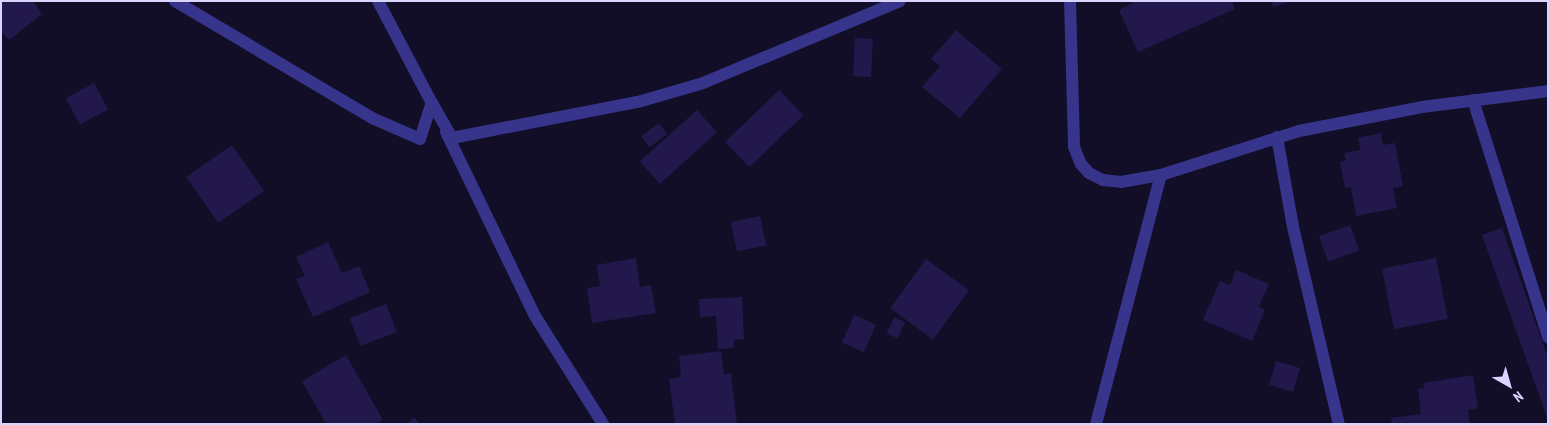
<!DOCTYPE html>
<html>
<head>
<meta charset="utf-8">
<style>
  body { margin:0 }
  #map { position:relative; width:1549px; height:425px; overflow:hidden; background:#120e28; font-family:"PT Sans Narrow",sans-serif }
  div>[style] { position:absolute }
  .building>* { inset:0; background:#22184b; transform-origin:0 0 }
  .street>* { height:12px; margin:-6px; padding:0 6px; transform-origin:6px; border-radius:6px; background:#37358b }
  span { translate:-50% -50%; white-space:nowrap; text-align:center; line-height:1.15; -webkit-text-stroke:5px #120e28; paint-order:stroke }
  .frame { position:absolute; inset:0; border:2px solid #d9d5ff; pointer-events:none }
  .north { position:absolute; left:1484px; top:360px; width:50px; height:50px; -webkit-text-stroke:4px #120e28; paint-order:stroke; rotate:142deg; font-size:14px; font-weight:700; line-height:20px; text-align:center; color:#d9d5ff }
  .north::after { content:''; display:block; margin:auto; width:18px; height:22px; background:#d9d5ff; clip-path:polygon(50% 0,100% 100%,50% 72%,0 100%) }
</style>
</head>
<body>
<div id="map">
  <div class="building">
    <i style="clip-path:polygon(1px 1px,33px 1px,42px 14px,9px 40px,1px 31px)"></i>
    <i style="clip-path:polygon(1136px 1px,1232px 1px,1235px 9px,1138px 52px,1119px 10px)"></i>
    <i style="clip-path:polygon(1272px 1px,1288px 1px,1288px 2px,1273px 7px)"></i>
    <i style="clip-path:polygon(956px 30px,1002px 69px,960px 118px,922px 87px,940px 66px,931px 59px)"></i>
    <i style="left:855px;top:38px;width:18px;height:38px;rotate:3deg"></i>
    <i style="left:94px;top:83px;width:30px;height:32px;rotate:62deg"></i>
    <i style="left:779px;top:90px;width:35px;height:75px;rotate:46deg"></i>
    <i style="left:697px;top:110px;width:30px;height:77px;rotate:48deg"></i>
    <i style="left:659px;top:123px;width:14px;height:22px;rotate:54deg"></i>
    <i style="clip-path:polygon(1381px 133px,1383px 145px,1395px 143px,1403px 186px,1393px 188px,1397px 208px,1356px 216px,1351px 187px,1345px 188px,1340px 162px,1346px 160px,1344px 153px,1360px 150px,1358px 138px)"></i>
    <i style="left:232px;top:145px;width:56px;height:56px;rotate:55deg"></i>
    <i style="left:760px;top:216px;width:30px;height:30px;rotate:78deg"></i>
    <i style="left:1350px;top:225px;width:27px;height:33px;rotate:70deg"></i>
    <i style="clip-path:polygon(1502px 228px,1548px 358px,1548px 420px,1482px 235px)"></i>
    <i style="clip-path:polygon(328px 242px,342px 273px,359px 266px,370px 292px,313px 317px,296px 279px,305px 276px,296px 257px)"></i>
    <i style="clip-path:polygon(636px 258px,640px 287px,651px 285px,656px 313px,592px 323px,587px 288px,600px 286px,597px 265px)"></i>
    <i style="left:1436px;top:258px;width:62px;height:55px;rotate:79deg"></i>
    <i style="left:926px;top:259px;width:53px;height:61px;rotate:36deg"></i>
    <i style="clip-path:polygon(1236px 270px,1269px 284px,1259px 307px,1265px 310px,1252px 341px,1203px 320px,1220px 281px,1230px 285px)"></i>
    <i style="clip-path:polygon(742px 297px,744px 339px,734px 340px,734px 348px,718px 349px,716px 316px,700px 317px,699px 299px)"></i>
    <i style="left:386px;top:304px;width:30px;height:39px;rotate:69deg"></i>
    <i style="left:854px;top:315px;width:24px;height:30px;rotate:24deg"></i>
    <i style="left:894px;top:317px;width:12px;height:18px;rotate:24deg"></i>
    <i style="clip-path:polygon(721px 351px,724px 375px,731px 373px,737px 424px,675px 424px,669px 379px,681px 377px,679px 356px)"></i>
    <i style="clip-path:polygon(346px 355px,383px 420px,377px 424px,326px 424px,302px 381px)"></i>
    <i style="left:1276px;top:361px;width:25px;height:25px;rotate:16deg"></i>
    <i style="clip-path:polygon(1473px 375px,1478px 408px,1468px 410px,1470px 424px,1392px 424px,1391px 418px,1421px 414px,1418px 389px,1424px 388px,1423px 383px)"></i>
    <i style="clip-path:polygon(414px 417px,420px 424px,407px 424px)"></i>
  </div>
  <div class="street">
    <i style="left:175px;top:1px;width:229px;rotate:30.7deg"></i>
    <i style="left:372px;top:118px;width:52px;rotate:23.6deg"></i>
    <i style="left:420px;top:139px;width:38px;rotate:-72deg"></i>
    <i style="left:432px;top:103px;width:40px;rotate:60.3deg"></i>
    <i style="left:452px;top:138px;width:189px;rotate:-11deg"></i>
    <i style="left:638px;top:102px;width:68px;rotate:-16.3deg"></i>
    <i style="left:703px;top:83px;width:213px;rotate:-22.6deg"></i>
    <i style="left:378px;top:1px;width:122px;rotate:62.2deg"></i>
    <i style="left:1070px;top:1px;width:146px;rotate:88.4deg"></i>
    <i style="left:1074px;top:147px;width:18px;rotate:68deg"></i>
    <i style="left:1081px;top:164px;width:12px;rotate:48deg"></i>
    <i style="left:1089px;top:173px;width:16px;rotate:27deg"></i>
    <i style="left:1103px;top:180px;width:18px;rotate:6deg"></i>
    <i style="left:1121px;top:182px;width:41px;rotate:-9.9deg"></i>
    <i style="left:1161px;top:175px;width:145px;rotate:-17.7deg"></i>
    <i style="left:1299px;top:131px;width:125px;rotate:-11deg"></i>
    <i style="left:1422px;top:107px;width:127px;rotate:-7.2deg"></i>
    <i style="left:1473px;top:100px;width:249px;rotate:72.4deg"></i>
    <i style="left:446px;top:132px;width:204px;rotate:64.2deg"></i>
    <i style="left:535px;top:316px;width:128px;rotate:57.8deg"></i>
    <i style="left:1277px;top:137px;width:91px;rotate:79.9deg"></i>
    <i style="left:1293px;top:227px;width:202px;rotate:76.9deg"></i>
    <i style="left:1096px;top:424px;width:257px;rotate:-75.4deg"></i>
  </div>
  <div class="frame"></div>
  <div class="north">N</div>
</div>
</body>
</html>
